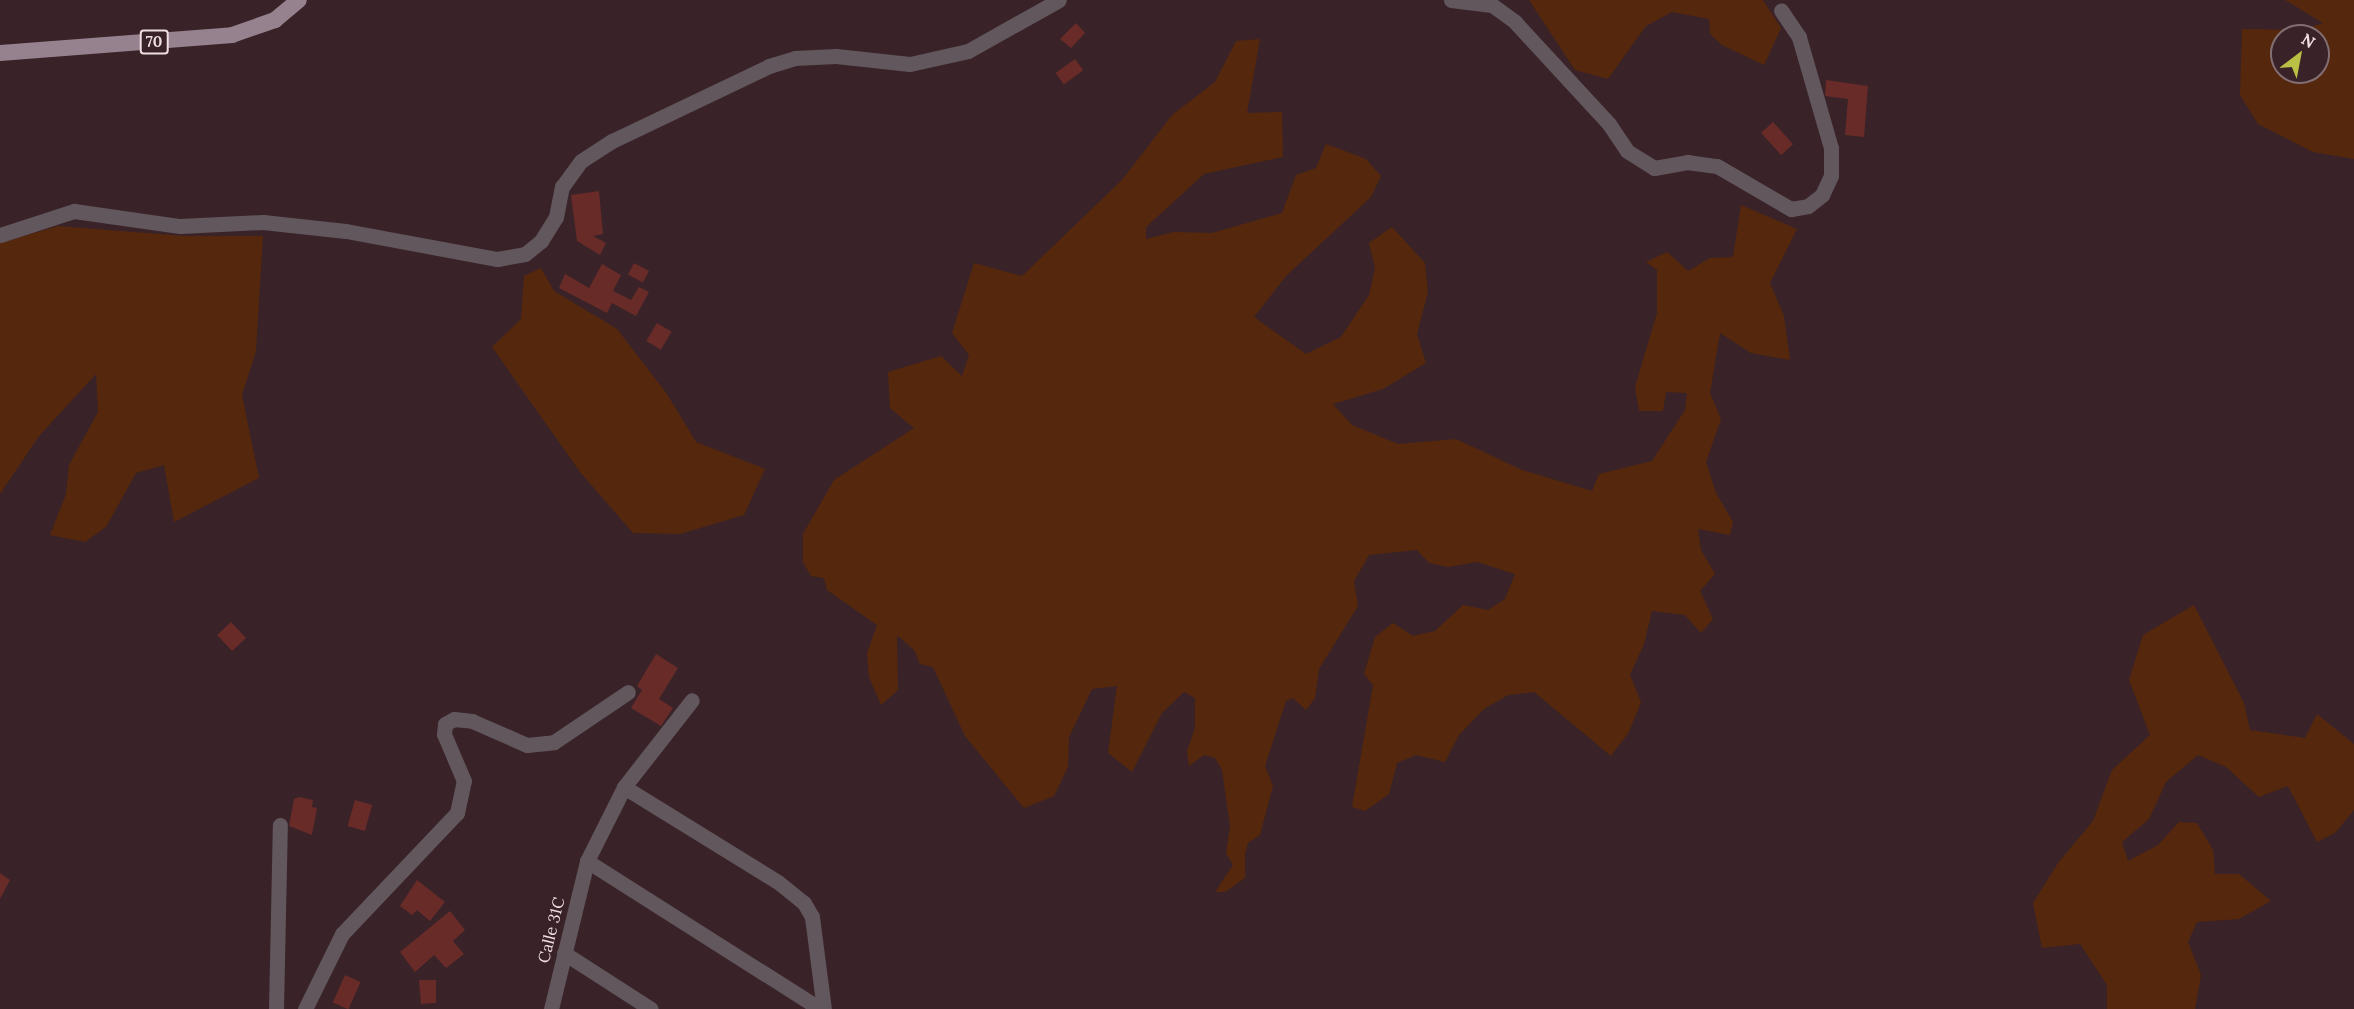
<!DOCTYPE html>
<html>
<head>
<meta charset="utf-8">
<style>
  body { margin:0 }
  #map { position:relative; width:2354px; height:1009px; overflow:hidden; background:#392328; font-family:Lora,serif }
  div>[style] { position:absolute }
  .green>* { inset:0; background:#55270c }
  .building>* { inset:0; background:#682b28; transform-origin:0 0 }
  .minor>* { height:15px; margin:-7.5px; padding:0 7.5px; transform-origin:7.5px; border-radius:7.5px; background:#61575d }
  .primary>* { height:16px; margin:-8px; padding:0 8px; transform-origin:8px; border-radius:8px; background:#96828e }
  span { translate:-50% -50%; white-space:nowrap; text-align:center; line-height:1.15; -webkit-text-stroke:4.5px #392328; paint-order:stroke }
  .shield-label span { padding:2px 4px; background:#392328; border:2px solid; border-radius:4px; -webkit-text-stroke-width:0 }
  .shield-label { font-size:15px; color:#efdfe2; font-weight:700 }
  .street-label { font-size:16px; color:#efdfe2 }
  .north { position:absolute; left:2270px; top:24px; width:60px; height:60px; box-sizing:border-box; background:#392328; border:2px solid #826e72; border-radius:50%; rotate:32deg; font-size:16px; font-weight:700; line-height:24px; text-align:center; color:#efdfe2 }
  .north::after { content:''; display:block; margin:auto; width:21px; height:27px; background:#bac045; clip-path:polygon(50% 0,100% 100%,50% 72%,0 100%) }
</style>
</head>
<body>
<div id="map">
  <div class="green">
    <i style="clip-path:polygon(1529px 0,1763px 0,1781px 28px,1764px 65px,1722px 45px,1710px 34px,1709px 19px,1672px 12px,1646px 26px,1608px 79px,1575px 70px)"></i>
    <i style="clip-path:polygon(evenodd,2285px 0,2354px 0,2354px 159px,2313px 152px,2258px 124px,2240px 95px,2242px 29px,2302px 30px,2323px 23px,2285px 0,2282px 36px,2318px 36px,2318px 72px,2282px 72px,2282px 36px)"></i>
    <i style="clip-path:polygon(1260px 39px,1247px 113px,1282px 112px,1283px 157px,1204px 174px,1146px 227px,1146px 239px,1174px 232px,1212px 233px,1282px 213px,1296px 175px,1316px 168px,1326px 144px,1366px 159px,1381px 176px,1371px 197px,1286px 276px,1254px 317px,1306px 354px,1341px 337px,1369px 295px,1375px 268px,1369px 243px,1392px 227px,1425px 263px,1428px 292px,1417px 334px,1426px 363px,1383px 389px,1333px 404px,1352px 425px,1398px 444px,1456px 439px,1522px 470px,1592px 491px,1599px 474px,1652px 461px,1685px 410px,1687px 393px,1666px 392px,1663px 411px,1639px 411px,1635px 387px,1657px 313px,1657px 270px,1646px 262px,1667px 252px,1688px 271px,1710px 258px,1733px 257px,1741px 205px,1797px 229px,1770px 283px,1784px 316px,1790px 360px,1751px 353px,1720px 333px,1710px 393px,1721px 419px,1706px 462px,1716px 493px,1733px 522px,1730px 535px,1698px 529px,1701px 550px,1715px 574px,1700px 591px,1713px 619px,1701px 633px,1685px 615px,1652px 611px,1644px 644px,1630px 675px,1641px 702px,1629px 732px,1611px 756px,1534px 692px,1508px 695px,1484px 709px,1459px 735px,1445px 762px,1416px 755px,1397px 763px,1389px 794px,1365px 811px,1352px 807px,1373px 685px,1364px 674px,1375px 637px,1393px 623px,1413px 636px,1435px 631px,1463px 605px,1488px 610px,1505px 599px,1515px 574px,1477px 562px,1448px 567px,1429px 563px,1417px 550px,1369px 555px,1354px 581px,1358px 606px,1319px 669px,1315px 698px,1306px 710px,1293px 698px,1286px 701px,1265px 766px,1273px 786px,1260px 835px,1248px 843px,1245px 854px,1245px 878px,1225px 892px,1215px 892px,1233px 865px,1226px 853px,1230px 826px,1222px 770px,1215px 758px,1204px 755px,1189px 766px,1187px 751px,1195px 728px,1195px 698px,1184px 692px,1162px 713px,1132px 772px,1108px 753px,1117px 686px,1092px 689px,1069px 737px,1068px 767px,1054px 796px,1024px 808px,965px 736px,933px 667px,920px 664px,914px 650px,897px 635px,898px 690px,881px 705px,869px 677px,867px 653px,877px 625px,827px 590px,824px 578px,811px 576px,803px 562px,803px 534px,834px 480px,914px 428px,890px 408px,888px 372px,941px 356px,962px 376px,969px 355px,952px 333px,974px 263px,1022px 276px,1122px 180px,1172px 115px,1215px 82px,1236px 41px)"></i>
    <i style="clip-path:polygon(58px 226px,184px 236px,263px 236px,256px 351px,242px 395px,259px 478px,174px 522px,164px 465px,136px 473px,106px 527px,85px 542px,50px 535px,66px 494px,69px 465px,98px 412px,96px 374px,39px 436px,0 494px,0 243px)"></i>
    <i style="clip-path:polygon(541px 268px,554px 291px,617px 329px,667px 394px,696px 442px,765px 469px,744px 515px,680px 534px,633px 533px,580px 472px,492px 347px,521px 319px,524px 276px)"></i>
    <i style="clip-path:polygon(2194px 605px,2244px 703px,2250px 730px,2305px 738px,2317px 714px,2354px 744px,2354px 810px,2335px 833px,2317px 842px,2288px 786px,2259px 797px,2226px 767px,2198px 755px,2166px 782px,2149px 819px,2122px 842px,2128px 861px,2158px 845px,2179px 822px,2197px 823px,2213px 850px,2215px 874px,2239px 874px,2271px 901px,2239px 919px,2197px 922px,2188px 942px,2201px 975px,2195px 1009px,2107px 1009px,2107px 985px,2080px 944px,2042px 948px,2033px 903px,2058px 863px,2093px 821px,2112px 770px,2150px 735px,2129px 680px,2143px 635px)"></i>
  </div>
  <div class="building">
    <i style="clip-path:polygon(1076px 23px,1085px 33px,1071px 48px,1060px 39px)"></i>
    <i style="left:1075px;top:59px;width:14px;height:24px;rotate:54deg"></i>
    <i style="clip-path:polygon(1826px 80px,1868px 86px,1864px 137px,1845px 135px,1848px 99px,1825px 96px)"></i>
    <i style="left:1773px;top:122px;width:30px;height:16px;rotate:48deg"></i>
    <i style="clip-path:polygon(599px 191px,603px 234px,593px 236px,606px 243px,600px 255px,577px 241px,571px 195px)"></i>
    <i style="left:634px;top:263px;width:17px;height:13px;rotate:28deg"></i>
    <i style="clip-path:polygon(602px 264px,621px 275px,613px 291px,631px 300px,639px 287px,649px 292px,636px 316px,612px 303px,607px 313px,559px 288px,565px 274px,589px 288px)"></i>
    <i style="left:657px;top:323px;width:17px;height:21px;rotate:31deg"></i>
    <i style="left:231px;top:622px;width:22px;height:19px;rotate:47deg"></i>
    <i style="clip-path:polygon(656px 654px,678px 668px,659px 699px,673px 708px,661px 726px,631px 708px,642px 690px,637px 686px)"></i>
    <i style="clip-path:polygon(299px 797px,313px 800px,312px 807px,317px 808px,312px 835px,289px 826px,294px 799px)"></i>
    <i style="left:355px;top:800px;width:18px;height:27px;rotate:16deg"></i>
    <i style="clip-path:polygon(0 873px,10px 880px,0 899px)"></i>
    <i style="clip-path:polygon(417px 880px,445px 902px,430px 921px,417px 910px,412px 915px,400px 906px)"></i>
    <i style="clip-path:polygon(450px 911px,465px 930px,453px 941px,464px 954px,446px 968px,434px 955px,415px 972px,400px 952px)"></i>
    <i style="left:345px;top:975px;width:17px;height:30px;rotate:24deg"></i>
    <i style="clip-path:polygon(419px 980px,436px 980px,436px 1003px,421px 1004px)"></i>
  </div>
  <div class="minor">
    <i style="left:1451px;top:0;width:41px;rotate:7deg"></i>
    <i style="left:1492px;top:5px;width:29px;rotate:36deg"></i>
    <i style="left:1515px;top:22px;width:139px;rotate:47.3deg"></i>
    <i style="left:1609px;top:124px;width:32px;rotate:56deg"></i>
    <i style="left:1627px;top:151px;width:32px;rotate:32deg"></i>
    <i style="left:1654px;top:168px;width:34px;rotate:-10deg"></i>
    <i style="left:1687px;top:162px;width:30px;rotate:8deg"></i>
    <i style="left:1717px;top:166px;width:86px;rotate:30.2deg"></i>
    <i style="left:1791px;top:209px;width:17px;rotate:-10deg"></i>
    <i style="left:1808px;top:206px;width:18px;rotate:-38deg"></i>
    <i style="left:1822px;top:195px;width:21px;rotate:-65deg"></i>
    <i style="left:1831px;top:176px;width:28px;rotate:-90deg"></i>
    <i style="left:1831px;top:148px;width:116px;rotate:-106.1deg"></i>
    <i style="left:1799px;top:37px;width:32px;rotate:-124deg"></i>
    <i style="left:0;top:235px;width:78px;rotate:-18deg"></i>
    <i style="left:74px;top:211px;width:107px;rotate:8.1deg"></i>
    <i style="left:180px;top:226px;width:83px;rotate:-2.8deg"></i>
    <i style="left:263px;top:222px;width:83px;rotate:6.2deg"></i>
    <i style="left:346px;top:231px;width:154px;rotate:10.5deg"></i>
    <i style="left:497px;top:259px;width:28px;rotate:-10deg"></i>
    <i style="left:525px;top:254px;width:21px;rotate:-39deg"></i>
    <i style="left:541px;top:241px;width:28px;rotate:-58deg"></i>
    <i style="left:556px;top:217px;width:31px;rotate:-79deg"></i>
    <i style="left:562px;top:187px;width:32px;rotate:-54deg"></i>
    <i style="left:581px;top:161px;width:37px;rotate:-33deg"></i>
    <i style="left:612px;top:141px;width:174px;rotate:-25.5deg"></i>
    <i style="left:769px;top:66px;width:27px;rotate:-17deg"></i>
    <i style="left:795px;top:58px;width:41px;rotate:-2.8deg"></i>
    <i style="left:836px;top:56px;width:74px;rotate:6.2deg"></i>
    <i style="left:910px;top:64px;width:59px;rotate:-12.6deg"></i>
    <i style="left:968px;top:51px;width:104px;rotate:-29.3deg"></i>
    <i style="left:624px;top:787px;width:181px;rotate:31.7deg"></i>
    <i style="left:778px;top:882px;width:33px;rotate:39deg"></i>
    <i style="left:804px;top:903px;width:16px;rotate:60deg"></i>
    <i style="left:812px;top:917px;width:93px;rotate:82.6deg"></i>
    <i style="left:587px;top:861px;width:276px;rotate:32.4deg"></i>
    <i style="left:564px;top:953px;width:103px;rotate:32.8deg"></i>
    <i style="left:276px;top:1009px;width:184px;rotate:-88.8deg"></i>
    <i style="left:305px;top:1009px;width:84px;rotate:-63.7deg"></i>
    <i style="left:342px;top:934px;width:167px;rotate:-46.5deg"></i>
    <i style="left:457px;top:813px;width:33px;rotate:-78deg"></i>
    <i style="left:464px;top:781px;width:51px;rotate:-113.1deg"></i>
    <i style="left:444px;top:734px;width:10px;rotate:-84deg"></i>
    <i style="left:445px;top:724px;width:10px;rotate:-29deg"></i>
    <i style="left:454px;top:719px;width:18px;rotate:6deg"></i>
    <i style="left:472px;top:721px;width:60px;rotate:23.6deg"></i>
    <i style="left:527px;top:745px;width:27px;rotate:-6deg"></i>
    <i style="left:554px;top:742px;width:89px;rotate:-34deg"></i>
    <i style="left:551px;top:1009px;width:152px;rotate:-76.3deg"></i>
    <i style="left:587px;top:861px;width:83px;rotate:-63.4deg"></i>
    <i style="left:624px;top:787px;width:110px;rotate:-52deg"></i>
  </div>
  <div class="primary">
    <i style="left:0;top:53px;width:233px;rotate:-4.4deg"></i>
    <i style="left:232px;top:35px;width:46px;rotate:-19.2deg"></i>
    <i style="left:275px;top:20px;width:31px;rotate:-40deg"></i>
  </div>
  <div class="shield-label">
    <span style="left:154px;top:42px">70</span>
  </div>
  <div class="street-label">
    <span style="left:551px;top:930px;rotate:-76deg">Calle 31C</span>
  </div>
  <div class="north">N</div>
</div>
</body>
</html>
